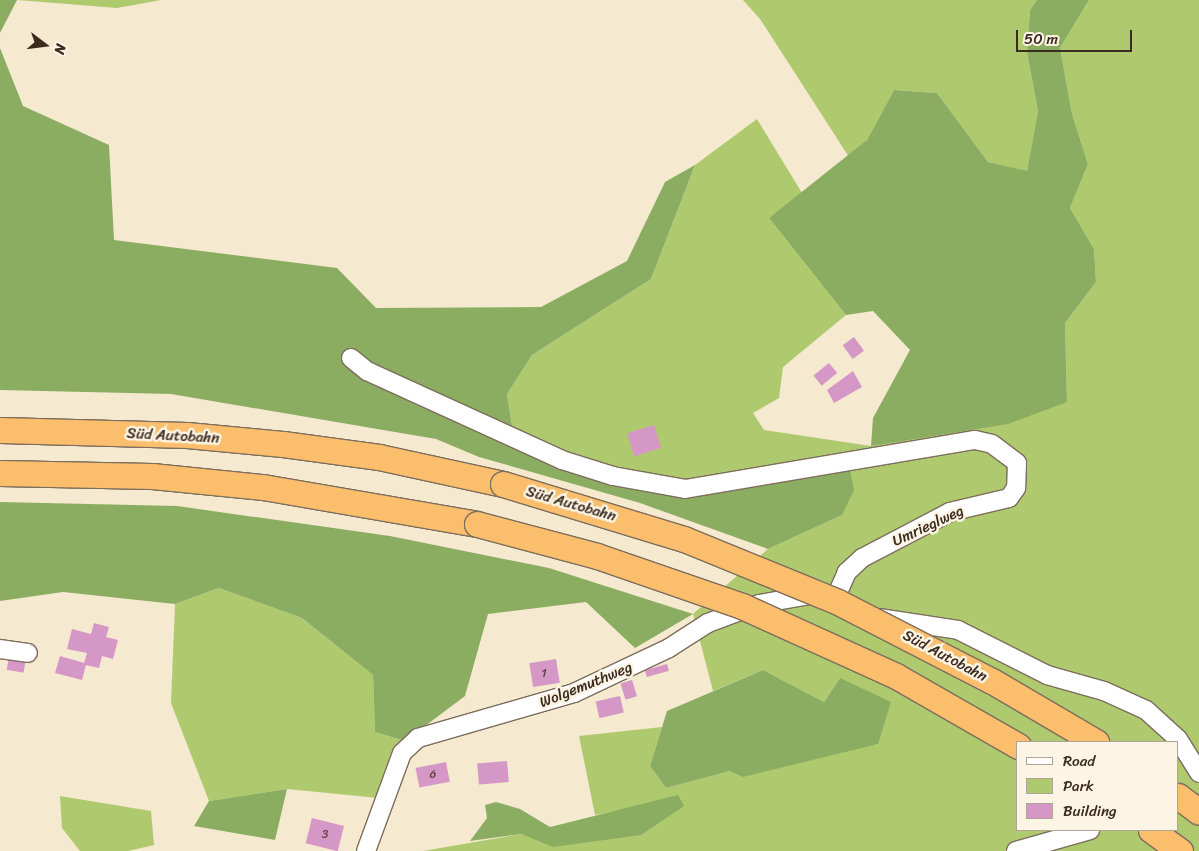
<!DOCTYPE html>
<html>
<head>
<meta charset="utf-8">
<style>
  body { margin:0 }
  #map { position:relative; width:1199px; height:851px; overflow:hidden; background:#f5e9d0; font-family:Sriracha,sans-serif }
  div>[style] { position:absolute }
  .green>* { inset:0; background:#afc96f }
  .forest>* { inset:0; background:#8bad62 }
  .building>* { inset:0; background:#d597c6; transform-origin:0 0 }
  .roads { filter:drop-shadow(1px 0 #7c6d5c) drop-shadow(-1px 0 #7c6d5c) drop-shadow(0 1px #7c6d5c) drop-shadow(0 -1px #7c6d5c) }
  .minor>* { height:18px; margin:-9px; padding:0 9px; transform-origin:9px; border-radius:9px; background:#fff }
  .highway>* { height:25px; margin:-12.5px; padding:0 12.5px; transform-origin:12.5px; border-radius:12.5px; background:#fabe6d }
  .bridges { filter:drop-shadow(1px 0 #7c6d5c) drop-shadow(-1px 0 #7c6d5c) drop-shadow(0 1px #7c6d5c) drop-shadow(0 -1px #7c6d5c) }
  .highway-bridge>* { height:25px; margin:-12.5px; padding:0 12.5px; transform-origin:12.5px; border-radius:12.5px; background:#fabe6d }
  span { translate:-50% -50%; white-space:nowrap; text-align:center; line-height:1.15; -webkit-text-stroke:5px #fcf5e5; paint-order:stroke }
  .number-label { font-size:12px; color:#624548 }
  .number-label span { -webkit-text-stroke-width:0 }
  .street-label { font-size:15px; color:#3b2a1e }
  .legend { position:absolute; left:1016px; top:741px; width:162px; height:90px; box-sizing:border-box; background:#fcf5e5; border:1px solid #afa495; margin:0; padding:6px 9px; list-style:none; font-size:15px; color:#3b2a1e }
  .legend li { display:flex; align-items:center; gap:10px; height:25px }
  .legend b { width:25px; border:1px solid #afa495 }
  .north { position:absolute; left:20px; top:20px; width:50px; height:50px; -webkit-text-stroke:4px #fcf5e5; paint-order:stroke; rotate:105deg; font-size:14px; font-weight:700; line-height:20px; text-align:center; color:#3b2a1e }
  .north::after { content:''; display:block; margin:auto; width:18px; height:22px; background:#3b2a1e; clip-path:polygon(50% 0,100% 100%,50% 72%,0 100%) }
  .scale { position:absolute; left:1016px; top:30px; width:116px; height:22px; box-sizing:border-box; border:2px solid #3b2a1e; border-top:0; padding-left:6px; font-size:15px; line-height:18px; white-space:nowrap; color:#3b2a1e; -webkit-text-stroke:4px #fcf5e5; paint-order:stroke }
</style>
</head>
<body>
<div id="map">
  <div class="green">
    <i style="clip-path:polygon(17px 0,161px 0,117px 8px)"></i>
    <i style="clip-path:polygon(743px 0,1037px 0,1030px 10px,1027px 53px,1038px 111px,1027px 172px,988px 162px,937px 93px,894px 90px,867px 140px,849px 157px,760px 19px)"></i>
    <i style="clip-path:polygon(evenodd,1089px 0,1199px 0,1199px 851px,423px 851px,521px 834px,553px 846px,632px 808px,595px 815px,579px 736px,662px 727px,650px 766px,666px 788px,730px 771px,878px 744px,840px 678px,824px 702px,763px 670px,713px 691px,693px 614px,768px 549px,842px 515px,683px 492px,515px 444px,507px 394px,532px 355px,651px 279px,695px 165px,757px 119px,802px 193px,769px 218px,846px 315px,783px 367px,779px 398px,753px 413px,764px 430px,871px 446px,1067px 402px,1065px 323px,1096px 282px,1094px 249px,1070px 208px,1088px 164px,1072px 114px,1060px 48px,1089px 0,1018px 742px,1178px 742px,1178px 830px,1018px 830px,1018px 742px)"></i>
    <i style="clip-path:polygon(219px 588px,302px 618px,373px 675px,375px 732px,405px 741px,388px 799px,287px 789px,209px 801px,171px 703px,175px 604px)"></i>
    <i style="clip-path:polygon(60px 796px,151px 811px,154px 845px,128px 851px,80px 851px,62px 828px)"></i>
  </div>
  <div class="forest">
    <i style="clip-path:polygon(0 0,17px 0,0 33px)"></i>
    <i style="clip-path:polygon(1037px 0,1089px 0,1060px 48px,1072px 114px,1088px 164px,1070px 208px,1094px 249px,1096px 282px,1065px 323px,1067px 402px,1008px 424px,871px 446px,873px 418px,910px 350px,873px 311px,846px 315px,769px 218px,867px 140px,894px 90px,937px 93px,988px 162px,1027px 171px,1038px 111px,1027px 53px,1030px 10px)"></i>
    <i style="clip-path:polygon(0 48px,23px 106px,109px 145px,114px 240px,337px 268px,376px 308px,541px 307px,627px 261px,665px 182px,695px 165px,651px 279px,532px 355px,507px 394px,515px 444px,626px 481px,737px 485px,850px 470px,854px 490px,842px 515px,768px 549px,640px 503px,479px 457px,436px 439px,171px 394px,0 390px)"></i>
    <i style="clip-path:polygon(0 502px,177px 506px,390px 536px,549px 568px,693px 614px,635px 648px,586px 602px,488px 614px,465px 696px,405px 741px,375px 732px,373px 675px,302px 618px,219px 588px,175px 604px,63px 592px,0 601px)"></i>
    <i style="clip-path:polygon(763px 670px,824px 702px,840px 678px,891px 702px,878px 744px,743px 777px,730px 771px,666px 788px,650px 766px,667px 711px)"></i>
    <i style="clip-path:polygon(287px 789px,275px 840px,194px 826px,209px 801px)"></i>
    <i style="clip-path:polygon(678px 795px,684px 806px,641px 835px,553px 847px,521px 834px,470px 841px,487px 818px,485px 805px,496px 802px,520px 809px,550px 827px)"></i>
  </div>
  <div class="building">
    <i style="left:854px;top:337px;width:17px;height:14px;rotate:54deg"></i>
    <i style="left:829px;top:363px;width:13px;height:20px;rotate:51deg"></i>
    <i style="clip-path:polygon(853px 371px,862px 387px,834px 403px,827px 390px)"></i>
    <i style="left:654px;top:425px;width:24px;height:28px;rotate:73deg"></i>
    <i style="clip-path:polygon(94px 623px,109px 627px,106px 637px,118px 640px,113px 659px,102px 656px,99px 668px,86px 665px,82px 680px,55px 673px,60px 656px,84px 663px,87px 653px,67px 649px,72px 629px,91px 634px)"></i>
    <i style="left:9px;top:657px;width:17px;height:13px;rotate:10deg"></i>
    <i style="left:556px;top:659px;width:24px;height:27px;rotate:81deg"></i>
    <i style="left:667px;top:664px;width:7px;height:23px;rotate:74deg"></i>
    <i style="left:632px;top:680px;width:17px;height:12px;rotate:73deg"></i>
    <i style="left:620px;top:696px;width:17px;height:25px;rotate:77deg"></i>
    <i style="left:507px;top:761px;width:21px;height:30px;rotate:85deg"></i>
    <i style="left:446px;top:762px;width:20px;height:31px;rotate:79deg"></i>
    <i style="left:312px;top:818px;width:33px;height:26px;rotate:14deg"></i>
  </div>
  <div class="roads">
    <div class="minor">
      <i style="left:351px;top:358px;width:21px;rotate:39deg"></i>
      <i style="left:367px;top:371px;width:214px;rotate:24.5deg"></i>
      <i style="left:562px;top:460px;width:53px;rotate:17.4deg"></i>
      <i style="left:613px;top:476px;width:73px;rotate:10.2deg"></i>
      <i style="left:685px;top:489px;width:294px;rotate:-9.6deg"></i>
      <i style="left:975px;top:440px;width:17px;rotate:13deg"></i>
      <i style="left:992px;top:444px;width:31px;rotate:37deg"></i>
      <i style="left:1017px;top:463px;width:25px;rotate:92deg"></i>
      <i style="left:1016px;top:488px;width:12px;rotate:125deg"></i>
      <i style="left:1009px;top:498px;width:61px;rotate:166.7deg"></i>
      <i style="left:950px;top:512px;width:99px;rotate:152.4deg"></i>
      <i style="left:862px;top:558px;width:21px;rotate:137deg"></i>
      <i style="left:847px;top:572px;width:20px;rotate:114deg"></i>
      <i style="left:879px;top:618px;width:80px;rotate:8.6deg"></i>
      <i style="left:958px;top:630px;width:100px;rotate:26.8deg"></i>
      <i style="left:1047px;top:675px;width:59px;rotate:15.7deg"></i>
      <i style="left:1104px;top:691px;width:46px;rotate:24.3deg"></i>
      <i style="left:1146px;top:710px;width:43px;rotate:42.2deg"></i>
      <i style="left:1178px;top:739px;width:40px;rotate:58deg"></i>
      <i style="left:0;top:649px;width:28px;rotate:8deg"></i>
      <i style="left:366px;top:851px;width:104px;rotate:-69.8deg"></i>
      <i style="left:402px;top:753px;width:22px;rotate:-43deg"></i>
      <i style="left:418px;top:738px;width:162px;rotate:-16.1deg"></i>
      <i style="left:574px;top:693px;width:105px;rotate:-25.3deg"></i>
      <i style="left:669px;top:648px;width:46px;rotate:-32.7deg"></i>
      <i style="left:708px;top:623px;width:54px;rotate:-20.4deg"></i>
      <i style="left:759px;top:604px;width:58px;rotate:-10deg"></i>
      <i style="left:1016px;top:851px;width:77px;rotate:-15.8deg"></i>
    </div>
    <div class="highway">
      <i style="left:0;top:430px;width:187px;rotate:1.5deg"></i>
      <i style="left:187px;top:435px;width:96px;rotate:5.4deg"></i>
      <i style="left:283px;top:444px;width:97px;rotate:7.7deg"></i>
      <i style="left:379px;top:457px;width:127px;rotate:12.3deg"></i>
      <i style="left:0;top:473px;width:152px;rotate:1.1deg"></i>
      <i style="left:152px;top:476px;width:112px;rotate:5.7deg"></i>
      <i style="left:263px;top:487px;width:217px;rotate:9.8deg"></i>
      <i style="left:1151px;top:830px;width:36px;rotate:36deg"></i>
    </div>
  </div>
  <div class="bridges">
    <div class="highway-bridge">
      <i style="left:503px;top:484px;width:189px;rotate:16.9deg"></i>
      <i style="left:684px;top:539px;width:166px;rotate:22.2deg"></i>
      <i style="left:838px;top:602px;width:173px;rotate:27.2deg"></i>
      <i style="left:992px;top:681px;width:121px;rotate:30.4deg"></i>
      <i style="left:477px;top:524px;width:124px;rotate:14.9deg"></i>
      <i style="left:597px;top:556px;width:153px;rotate:19deg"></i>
      <i style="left:742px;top:606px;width:169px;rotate:24.4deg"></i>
      <i style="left:896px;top:676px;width:141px;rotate:29.8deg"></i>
      <i style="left:1178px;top:796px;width:26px;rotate:37deg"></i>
    </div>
  </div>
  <div class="number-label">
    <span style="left:544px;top:674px">1</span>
    <span style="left:433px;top:775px">6</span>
    <span style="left:325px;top:835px">3</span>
  </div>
  <div class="street-label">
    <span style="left:173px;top:436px;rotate:3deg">Süd Autobahn</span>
    <span style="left:571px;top:504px;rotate:16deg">Süd Autobahn</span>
    <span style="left:928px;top:526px;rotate:-25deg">Umrieglweg</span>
    <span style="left:945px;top:656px;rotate:28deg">Süd Autobahn</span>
    <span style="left:586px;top:685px;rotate:-22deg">Wolgemuthweg</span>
  </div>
  <ul class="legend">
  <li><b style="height:6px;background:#fff"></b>Road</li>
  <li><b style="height:14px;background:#afc96f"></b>Park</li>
  <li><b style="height:14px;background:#d597c6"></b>Building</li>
  </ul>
  <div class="north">N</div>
  <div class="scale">50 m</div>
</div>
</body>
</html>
